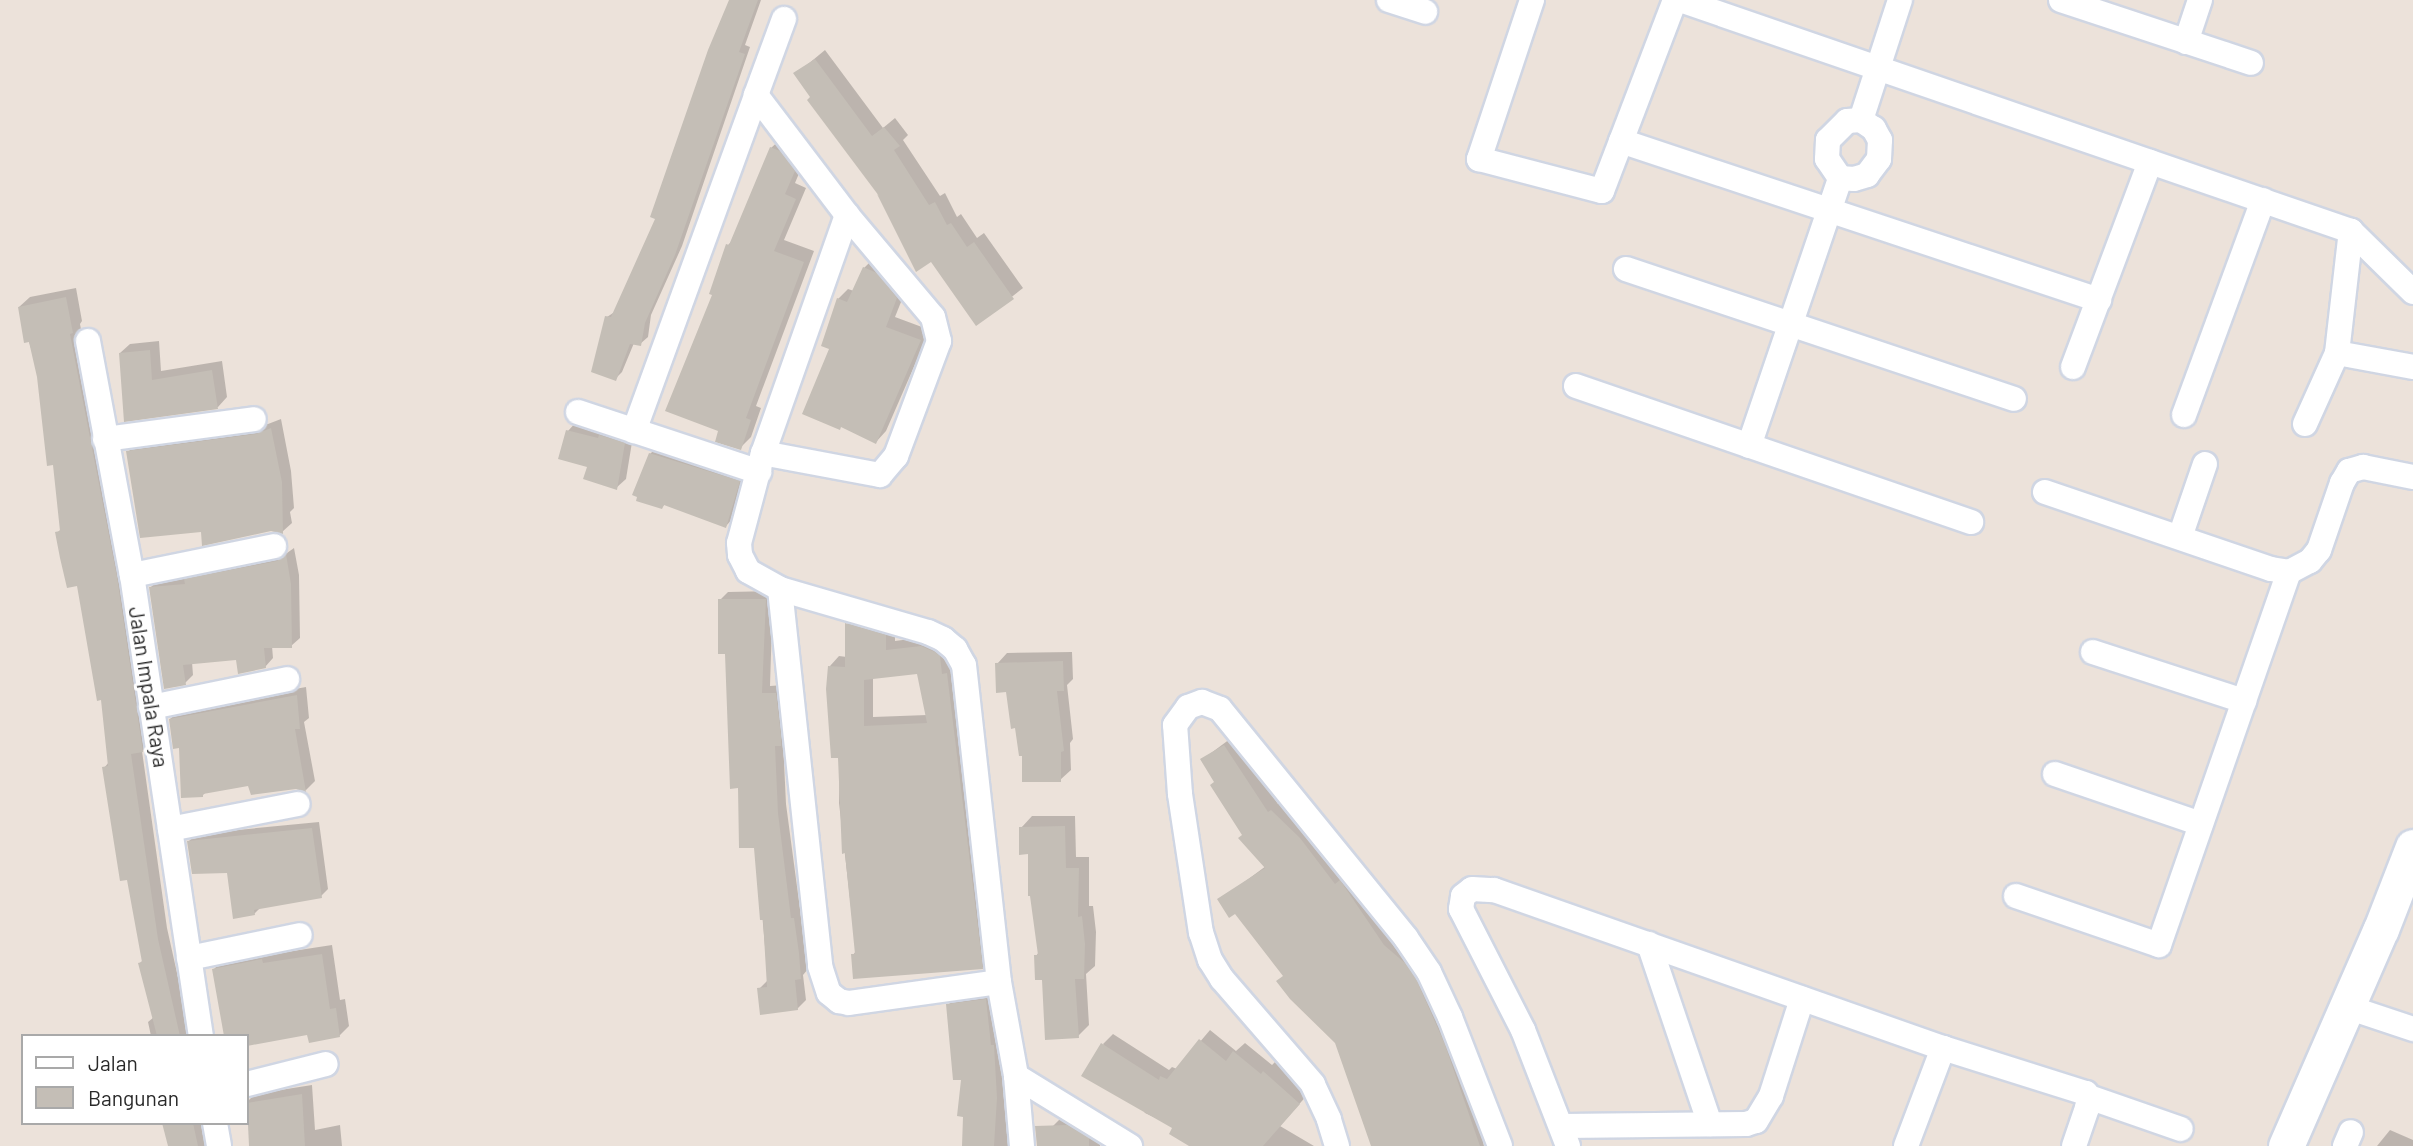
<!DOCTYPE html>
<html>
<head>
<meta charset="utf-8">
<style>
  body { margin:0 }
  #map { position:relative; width:2413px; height:1146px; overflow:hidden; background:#ece2da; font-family:Barlow,sans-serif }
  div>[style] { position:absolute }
  .shadow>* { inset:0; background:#0003 }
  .building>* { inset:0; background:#c4beb6 }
  .roads { filter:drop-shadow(2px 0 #d0d6e3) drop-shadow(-2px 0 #d0d6e3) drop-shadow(0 2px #d0d6e3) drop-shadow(0 -2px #d0d6e3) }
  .street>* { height:24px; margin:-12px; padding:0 12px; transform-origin:12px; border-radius:12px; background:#fff }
  .secondary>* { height:35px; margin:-17.5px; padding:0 17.5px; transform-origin:17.5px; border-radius:17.5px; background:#fff }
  span { translate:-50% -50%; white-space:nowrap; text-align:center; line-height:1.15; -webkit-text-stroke:6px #fff; paint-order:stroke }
  .street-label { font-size:21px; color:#292929 }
  .legend { position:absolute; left:21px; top:1034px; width:228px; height:91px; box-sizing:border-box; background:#fff; border:2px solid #a9a9a9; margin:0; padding:9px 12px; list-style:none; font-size:21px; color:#292929 }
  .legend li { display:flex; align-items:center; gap:14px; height:35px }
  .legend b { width:35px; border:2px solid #a9a9a9 }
</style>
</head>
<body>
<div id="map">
  <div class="shadow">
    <i style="clip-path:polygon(730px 0,761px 0,745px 45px,750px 47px,682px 246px,651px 315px,648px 337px,640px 344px,634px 343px,622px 372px,615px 379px,607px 317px,616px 311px,658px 218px)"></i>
    <i style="clip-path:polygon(825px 50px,883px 128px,895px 118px,908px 135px,903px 140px,940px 196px,945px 193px,957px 217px,961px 214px,977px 238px,984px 233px,1023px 288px,977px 324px,932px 259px,879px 195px,796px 74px)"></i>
    <i style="clip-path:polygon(783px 137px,805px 159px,795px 183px,806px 188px,784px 240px,814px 251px,756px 406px,761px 408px,751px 437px,740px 448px,721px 430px,714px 294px,728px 245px,733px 240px,771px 148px)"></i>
    <i style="clip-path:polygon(874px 258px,907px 287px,895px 317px,930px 330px,886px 431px,876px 442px,832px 348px,838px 299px,848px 289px,854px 291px,864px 268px)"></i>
    <i style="clip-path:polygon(76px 288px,82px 321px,80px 324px,127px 566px,153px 740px,142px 751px,167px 928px,191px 1036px,151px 1036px,148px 1022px,154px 1017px,140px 963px,143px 960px,129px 878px,104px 768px,109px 762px,102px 698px,79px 584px,57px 533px,62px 528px,55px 464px,39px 376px,19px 307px,30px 297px)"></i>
    <i style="clip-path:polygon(159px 341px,161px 371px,222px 361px,227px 397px,218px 407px,125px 420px,120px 353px,130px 344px)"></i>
    <i style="clip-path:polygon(281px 419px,291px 471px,294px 508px,290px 512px,292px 523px,282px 532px,271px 530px,128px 452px,138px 442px,268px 424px)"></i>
    <i style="clip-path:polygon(577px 421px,633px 436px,626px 479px,616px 488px,590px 466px,568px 431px)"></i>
    <i style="clip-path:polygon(661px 443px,749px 471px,736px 515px,726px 526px,665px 504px,662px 507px,650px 454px)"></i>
    <i style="clip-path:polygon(294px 548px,299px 575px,300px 638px,291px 646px,272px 646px,273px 658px,265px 667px,238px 658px,192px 662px,193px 675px,185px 683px,151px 587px,159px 579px,190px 577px,195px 572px,287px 553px)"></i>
    <i style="clip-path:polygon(773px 591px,770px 686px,784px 685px,788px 736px,783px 741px,786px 804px,808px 969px,803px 975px,806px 1000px,797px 1009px,759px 989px,768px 980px,756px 846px,740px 787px,720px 600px,728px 592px)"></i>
    <i style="clip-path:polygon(evenodd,857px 615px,895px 626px,895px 641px,932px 636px,957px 664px,992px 958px,982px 968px,853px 955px,856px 951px,839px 803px,840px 756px,830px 666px,839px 656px,847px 657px,847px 624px,857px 615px,918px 672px,927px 715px,873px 717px,873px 677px,918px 672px)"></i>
    <i style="clip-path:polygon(1072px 652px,1073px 679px,1067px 685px,1073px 739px,1070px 743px,1071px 770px,1060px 780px,1024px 754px,1008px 691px,997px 664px,1007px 653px)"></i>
    <i style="clip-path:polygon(306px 687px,309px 718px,304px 722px,315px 781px,306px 790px,249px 784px,206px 792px,202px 796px,170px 719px,180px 710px)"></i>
    <i style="clip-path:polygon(1234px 736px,1278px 804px,1282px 801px,1414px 953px,1489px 1136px,1483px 1142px,1484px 1146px,1372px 1146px,1336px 1042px,1235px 912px,1220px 900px,1266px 866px,1244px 835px,1203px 759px)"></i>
    <i style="clip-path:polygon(1032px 816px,1075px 816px,1076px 857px,1089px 857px,1089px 906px,1093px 906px,1096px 932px,1095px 966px,1086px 974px,1089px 1025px,1078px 1036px,1044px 978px,1036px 956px,1039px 952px,1030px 853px,1021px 828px)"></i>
    <i style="clip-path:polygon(319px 822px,328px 889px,321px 896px,261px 907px,254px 914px,228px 871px,189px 841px,196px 834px)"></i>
    <i style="clip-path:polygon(332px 945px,340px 1000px,345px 999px,349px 1026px,339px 1036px,309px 1033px,247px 1045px,247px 1036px,214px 969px,224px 959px,272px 950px,273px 954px)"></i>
    <i style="clip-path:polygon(996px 989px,1007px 1087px,1005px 1117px,1015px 1117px,1015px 1146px,964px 1146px,962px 1078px,948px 1005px,958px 995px)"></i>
    <i style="clip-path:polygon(1210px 1030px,1236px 1051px,1245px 1043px,1272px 1065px,1275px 1062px,1309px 1093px,1280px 1126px,1314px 1146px,1197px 1146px,1175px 1127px,1145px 1113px,1103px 1044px,1113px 1034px,1169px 1070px,1172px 1067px,1177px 1069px)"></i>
    <i style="clip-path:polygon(312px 1085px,315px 1130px,340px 1125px,342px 1146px,250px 1146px,247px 1102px,255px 1094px)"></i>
    <i style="clip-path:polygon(1064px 1115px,1100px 1127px,1100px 1146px,1054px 1146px,1053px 1126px)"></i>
    <i style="clip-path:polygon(164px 1123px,207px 1123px,212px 1146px,169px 1146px)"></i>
    <i style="clip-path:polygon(2390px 1130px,2413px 1140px,2413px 1146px,2377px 1146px)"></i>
  </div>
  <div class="building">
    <i style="clip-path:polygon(729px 0,758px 0,739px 52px,745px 54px,675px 255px,645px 323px,641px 346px,630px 344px,616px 381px,591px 372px,605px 316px,611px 317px,655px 219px,650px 217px,708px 50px)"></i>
    <i style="clip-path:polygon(815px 59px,872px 136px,884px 127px,900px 146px,894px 150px,929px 205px,935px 202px,947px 225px,951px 223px,967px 247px,974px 242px,1014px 299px,976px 326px,931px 262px,916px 272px,877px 194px,879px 196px,807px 100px,810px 97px,793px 73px)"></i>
    <i style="clip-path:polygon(770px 147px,780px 151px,795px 171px,785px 194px,796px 199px,774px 251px,804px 262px,746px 418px,751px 420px,741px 450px,715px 442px,718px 431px,665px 411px,712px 295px,709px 294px,726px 244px,729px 245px)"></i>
    <i style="clip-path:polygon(863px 267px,877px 273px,897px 298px,886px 327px,921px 340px,876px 444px,841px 427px,840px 430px,802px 414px,829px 349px,821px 346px,837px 298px,847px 302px)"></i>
    <i style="clip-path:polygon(66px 297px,73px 333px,70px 334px,117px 577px,143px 752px,131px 754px,158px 939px,180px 1036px,157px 1036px,138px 963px,142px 962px,127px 880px,120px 881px,102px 767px,108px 766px,101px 700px,97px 701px,77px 586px,67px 588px,60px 558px,55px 532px,60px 531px,53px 465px,47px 466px,37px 377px,29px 342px,24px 343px,18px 307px)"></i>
    <i style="clip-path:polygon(150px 350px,152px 380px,212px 370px,218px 409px,124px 422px,119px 353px)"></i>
    <i style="clip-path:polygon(271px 428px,282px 482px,283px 534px,271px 531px,202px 546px,201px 532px,140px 538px,126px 451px,256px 434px)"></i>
    <i style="clip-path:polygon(566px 430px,598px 438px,599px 435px,625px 443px,617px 490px,583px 479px,587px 467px,558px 459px)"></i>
    <i style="clip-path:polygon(649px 453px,740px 481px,726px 528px,664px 505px,662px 509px,636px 501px,637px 497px,632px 495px)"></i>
    <i style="clip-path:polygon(286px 554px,291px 584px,292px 648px,264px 648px,266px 668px,238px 674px,236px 660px,183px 665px,186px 685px,164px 689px,149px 587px,185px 584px,184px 579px,277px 561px)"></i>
    <i style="clip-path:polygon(718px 599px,766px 599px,762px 693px,776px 693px,781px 736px,781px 746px,775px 746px,778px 813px,791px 918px,794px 918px,799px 953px,801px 979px,795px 980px,798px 1010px,760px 1015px,757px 988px,767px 987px,763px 920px,760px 920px,754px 848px,739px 848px,738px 788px,730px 789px,725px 654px,718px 654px)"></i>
    <i style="clip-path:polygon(evenodd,845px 623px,886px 635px,886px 650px,921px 646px,935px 652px,940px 656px,942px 674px,947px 673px,983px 969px,853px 979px,851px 954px,855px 954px,845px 853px,842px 854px,838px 758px,831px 758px,826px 689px,828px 666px,845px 667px,845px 623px,917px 674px,927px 723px,864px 726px,864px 680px,917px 674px)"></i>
    <i style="clip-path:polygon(1063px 661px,1064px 691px,1057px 691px,1064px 751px,1061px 752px,1061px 782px,1022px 782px,1022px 756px,1019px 756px,1015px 728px,1011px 729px,1006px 692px,996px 693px,995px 663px)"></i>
    <i style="clip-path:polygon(297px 695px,300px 729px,295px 729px,306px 792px,296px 789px,251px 795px,248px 786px,203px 794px,203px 797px,181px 798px,179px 748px,173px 749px,169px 719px)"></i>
    <i style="clip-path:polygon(1224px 745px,1268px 812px,1271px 810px,1300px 838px,1335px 884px,1340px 880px,1384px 945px,1405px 963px,1416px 979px,1444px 1042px,1480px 1146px,1371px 1146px,1335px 1043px,1290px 999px,1276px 981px,1283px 976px,1235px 914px,1229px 918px,1217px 899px,1265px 868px,1238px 838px,1242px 835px,1210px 785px,1214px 782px,1200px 759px)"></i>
    <i style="clip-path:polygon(1065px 826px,1066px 868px,1079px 868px,1078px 917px,1082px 916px,1085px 944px,1084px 979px,1075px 979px,1079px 1038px,1045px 1040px,1042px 980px,1035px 980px,1034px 955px,1038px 955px,1030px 896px,1028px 896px,1028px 854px,1019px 855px,1019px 827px)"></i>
    <i style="clip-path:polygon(312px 828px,322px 898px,254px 910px,255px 915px,233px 919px,227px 873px,192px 874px,187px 841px)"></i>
    <i style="clip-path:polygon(322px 954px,330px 1009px,336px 1008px,340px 1037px,309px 1043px,307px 1035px,247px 1046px,247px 1036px,224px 1036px,212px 969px,262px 959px,263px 963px)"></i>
    <i style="clip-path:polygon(986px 999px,991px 1045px,994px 1045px,997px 1098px,994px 1146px,962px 1146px,963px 1117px,957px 1116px,961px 1080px,953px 1080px,946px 1004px)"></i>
    <i style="clip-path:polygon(1199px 1039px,1226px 1061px,1233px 1051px,1261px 1074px,1263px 1071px,1300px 1104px,1263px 1146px,1189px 1146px,1169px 1134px,1172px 1128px,1081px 1076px,1101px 1043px,1159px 1080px,1160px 1076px,1167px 1079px)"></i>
    <i style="clip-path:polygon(302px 1094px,305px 1146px,249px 1146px,247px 1103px)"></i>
    <i style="clip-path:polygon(162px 1123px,193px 1123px,198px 1146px,168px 1146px)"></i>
    <i style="clip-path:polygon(1067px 1125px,1089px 1138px,1089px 1146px,1037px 1146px,1035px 1126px)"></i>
  </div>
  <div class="roads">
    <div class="street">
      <i style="left:1389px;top:0;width:38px;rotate:18deg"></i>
      <i style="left:1532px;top:0;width:168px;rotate:108.4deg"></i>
      <i style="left:1479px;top:159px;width:127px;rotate:14.6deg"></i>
      <i style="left:1602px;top:191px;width:204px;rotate:-69.1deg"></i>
      <i style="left:1680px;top:0;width:710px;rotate:19deg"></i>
      <i style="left:2351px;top:231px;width:87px;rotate:44.5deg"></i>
      <i style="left:2061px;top:0;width:200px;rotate:18.3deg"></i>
      <i style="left:2186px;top:42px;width:44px;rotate:-71.6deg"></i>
      <i style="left:756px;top:95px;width:81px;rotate:-69.8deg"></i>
      <i style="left:1621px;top:141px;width:504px;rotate:18.4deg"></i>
      <i style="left:1840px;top:178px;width:14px;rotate:4deg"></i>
      <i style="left:1854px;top:179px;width:14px;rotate:-17deg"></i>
      <i style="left:1867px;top:175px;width:20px;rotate:-53deg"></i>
      <i style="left:1879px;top:159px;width:19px;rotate:-87deg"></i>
      <i style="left:1880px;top:140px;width:13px;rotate:-119deg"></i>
      <i style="left:1874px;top:129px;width:16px;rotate:-145deg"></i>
      <i style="left:847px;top:215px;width:252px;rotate:109.4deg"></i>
      <i style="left:763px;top:453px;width:93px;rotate:104.9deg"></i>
      <i style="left:739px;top:543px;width:12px;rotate:85deg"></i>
      <i style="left:740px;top:555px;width:18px;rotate:63deg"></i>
      <i style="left:748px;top:571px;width:37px;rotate:29deg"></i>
      <i style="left:780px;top:589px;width:154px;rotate:16.2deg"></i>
      <i style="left:928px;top:632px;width:17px;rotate:25deg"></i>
      <i style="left:943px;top:639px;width:16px;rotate:40deg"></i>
      <i style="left:955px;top:649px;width:18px;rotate:61deg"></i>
      <i style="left:964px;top:665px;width:319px;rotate:83.7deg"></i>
      <i style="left:999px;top:982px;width:96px;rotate:79.7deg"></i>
      <i style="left:1016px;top:1076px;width:134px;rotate:31.6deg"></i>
      <i style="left:1626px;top:269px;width:409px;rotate:18.5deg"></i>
      <i style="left:88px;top:341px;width:238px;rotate:79.4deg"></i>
      <i style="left:132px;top:575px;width:466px;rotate:81.5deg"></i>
      <i style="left:2337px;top:353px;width:77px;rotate:10.4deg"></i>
      <i style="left:2073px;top:367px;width:219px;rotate:-69.4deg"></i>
      <i style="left:1576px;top:386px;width:418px;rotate:19deg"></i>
      <i style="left:578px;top:412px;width:191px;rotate:18.3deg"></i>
      <i style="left:2184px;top:415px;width:229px;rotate:-69.8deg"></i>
      <i style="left:2305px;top:424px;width:78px;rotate:-65.7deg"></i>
      <i style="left:2337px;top:353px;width:123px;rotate:-83.5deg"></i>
      <i style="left:634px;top:431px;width:357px;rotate:-70deg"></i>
      <i style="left:756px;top:95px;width:151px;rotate:52.8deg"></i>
      <i style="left:847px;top:215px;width:133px;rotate:49.9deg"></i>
      <i style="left:933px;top:317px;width:25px;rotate:76deg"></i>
      <i style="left:939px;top:341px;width:123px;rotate:110.5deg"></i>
      <i style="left:896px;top:456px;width:25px;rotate:130deg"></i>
      <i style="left:880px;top:475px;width:119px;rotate:-169.4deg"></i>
      <i style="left:105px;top:439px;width:150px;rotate:-7.6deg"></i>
      <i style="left:1749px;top:446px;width:283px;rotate:-71.2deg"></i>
      <i style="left:1840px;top:178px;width:23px;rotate:-124deg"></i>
      <i style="left:1827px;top:159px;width:19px;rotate:-87deg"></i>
      <i style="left:1828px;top:140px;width:27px;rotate:-45deg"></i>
      <i style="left:1847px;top:121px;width:14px;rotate:-4deg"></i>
      <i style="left:1861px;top:120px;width:126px;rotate:-72deg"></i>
      <i style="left:2045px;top:492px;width:239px;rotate:18.8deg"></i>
      <i style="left:2271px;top:569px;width:18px;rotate:9deg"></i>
      <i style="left:2289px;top:572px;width:24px;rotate:-28deg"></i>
      <i style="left:2310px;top:561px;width:14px;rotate:-51deg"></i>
      <i style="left:2319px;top:550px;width:71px;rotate:-71.1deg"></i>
      <i style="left:2342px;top:483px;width:14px;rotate:-60deg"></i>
      <i style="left:2349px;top:471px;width:15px;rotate:-16deg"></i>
      <i style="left:2363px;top:467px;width:51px;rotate:11.3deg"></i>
      <i style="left:2180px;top:537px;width:77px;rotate:-71.1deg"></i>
      <i style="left:132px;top:575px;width:145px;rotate:-11.5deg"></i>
      <i style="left:780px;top:589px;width:379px;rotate:83.9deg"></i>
      <i style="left:820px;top:966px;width:28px;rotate:72deg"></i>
      <i style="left:829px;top:993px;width:13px;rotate:39deg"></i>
      <i style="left:839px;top:1001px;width:10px;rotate:11deg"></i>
      <i style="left:849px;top:1003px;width:151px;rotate:-8deg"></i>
      <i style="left:2093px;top:652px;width:159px;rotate:18deg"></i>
      <i style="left:151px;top:707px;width:139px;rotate:-11.6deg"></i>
      <i style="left:2055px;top:774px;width:154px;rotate:18.9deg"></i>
      <i style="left:170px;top:829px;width:130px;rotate:-11.1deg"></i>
      <i style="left:2016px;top:896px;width:151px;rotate:18.9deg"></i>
      <i style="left:2159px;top:945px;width:395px;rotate:-70.8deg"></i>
      <i style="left:1649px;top:944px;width:190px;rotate:71.3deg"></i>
      <i style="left:189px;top:958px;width:113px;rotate:-11.7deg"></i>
      <i style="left:2347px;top:1007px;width:70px;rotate:18.4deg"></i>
      <i style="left:1016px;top:1076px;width:70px;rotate:85.1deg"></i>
      <i style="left:247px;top:1084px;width:81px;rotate:-14.2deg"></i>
      <i style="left:2089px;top:1097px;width:97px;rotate:19.2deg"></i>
      <i style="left:215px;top:1123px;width:23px;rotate:80deg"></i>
      <i style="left:1563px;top:1126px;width:183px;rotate:-0.6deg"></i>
      <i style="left:1746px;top:1124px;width:10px;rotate:-17deg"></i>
      <i style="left:1756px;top:1121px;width:29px;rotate:-59deg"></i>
      <i style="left:1771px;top:1096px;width:102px;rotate:-72.3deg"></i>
      <i style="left:1337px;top:1146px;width:28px;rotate:-107deg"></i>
      <i style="left:1329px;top:1119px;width:38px;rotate:-115deg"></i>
      <i style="left:1313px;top:1084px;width:139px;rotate:-130.9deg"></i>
      <i style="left:1222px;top:979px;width:22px;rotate:-122deg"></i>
      <i style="left:1210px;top:960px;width:28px;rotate:-108deg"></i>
      <i style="left:1201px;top:933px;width:141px;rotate:-98.6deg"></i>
      <i style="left:1180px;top:794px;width:69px;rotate:-94.1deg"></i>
      <i style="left:1175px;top:725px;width:22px;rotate:-54deg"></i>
      <i style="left:1188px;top:707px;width:15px;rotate:-20deg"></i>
      <i style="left:1202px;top:702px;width:19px;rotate:21deg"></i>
      <i style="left:1220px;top:709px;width:295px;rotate:50.9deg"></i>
      <i style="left:1406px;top:938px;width:41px;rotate:55.9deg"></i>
      <i style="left:1429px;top:972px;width:50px;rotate:65deg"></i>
      <i style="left:1450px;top:1017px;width:138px;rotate:68.8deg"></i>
      <i style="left:1568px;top:1146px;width:124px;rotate:-111.2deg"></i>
      <i style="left:1523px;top:1030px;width:136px;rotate:-117.1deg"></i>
      <i style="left:1461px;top:909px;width:13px;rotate:-81deg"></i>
      <i style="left:1463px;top:896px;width:11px;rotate:-38deg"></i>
      <i style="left:1472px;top:889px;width:22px;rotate:3deg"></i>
      <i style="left:1494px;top:890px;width:476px;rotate:19.4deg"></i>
      <i style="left:1943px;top:1048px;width:150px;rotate:17.5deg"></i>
      <i style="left:2086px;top:1093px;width:5px;rotate:53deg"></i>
      <i style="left:2089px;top:1097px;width:11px;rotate:100deg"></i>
      <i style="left:2087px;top:1108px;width:40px;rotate:108.9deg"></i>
      <i style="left:1906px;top:1146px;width:105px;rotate:-69.3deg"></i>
      <i style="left:2345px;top:1146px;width:15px;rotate:-67deg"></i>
    </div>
    <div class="secondary">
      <i style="left:2286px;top:1146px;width:237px;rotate:-66.4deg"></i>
      <i style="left:2381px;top:929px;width:88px;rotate:-68.7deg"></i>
    </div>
  </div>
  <div class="street-label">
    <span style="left:149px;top:687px;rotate:81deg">Jalan Impala Raya</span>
  </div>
  <ul class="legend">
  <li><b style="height:9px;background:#fff"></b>Jalan</li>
  <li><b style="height:19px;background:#c4beb6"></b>Bangunan</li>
  </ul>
</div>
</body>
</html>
